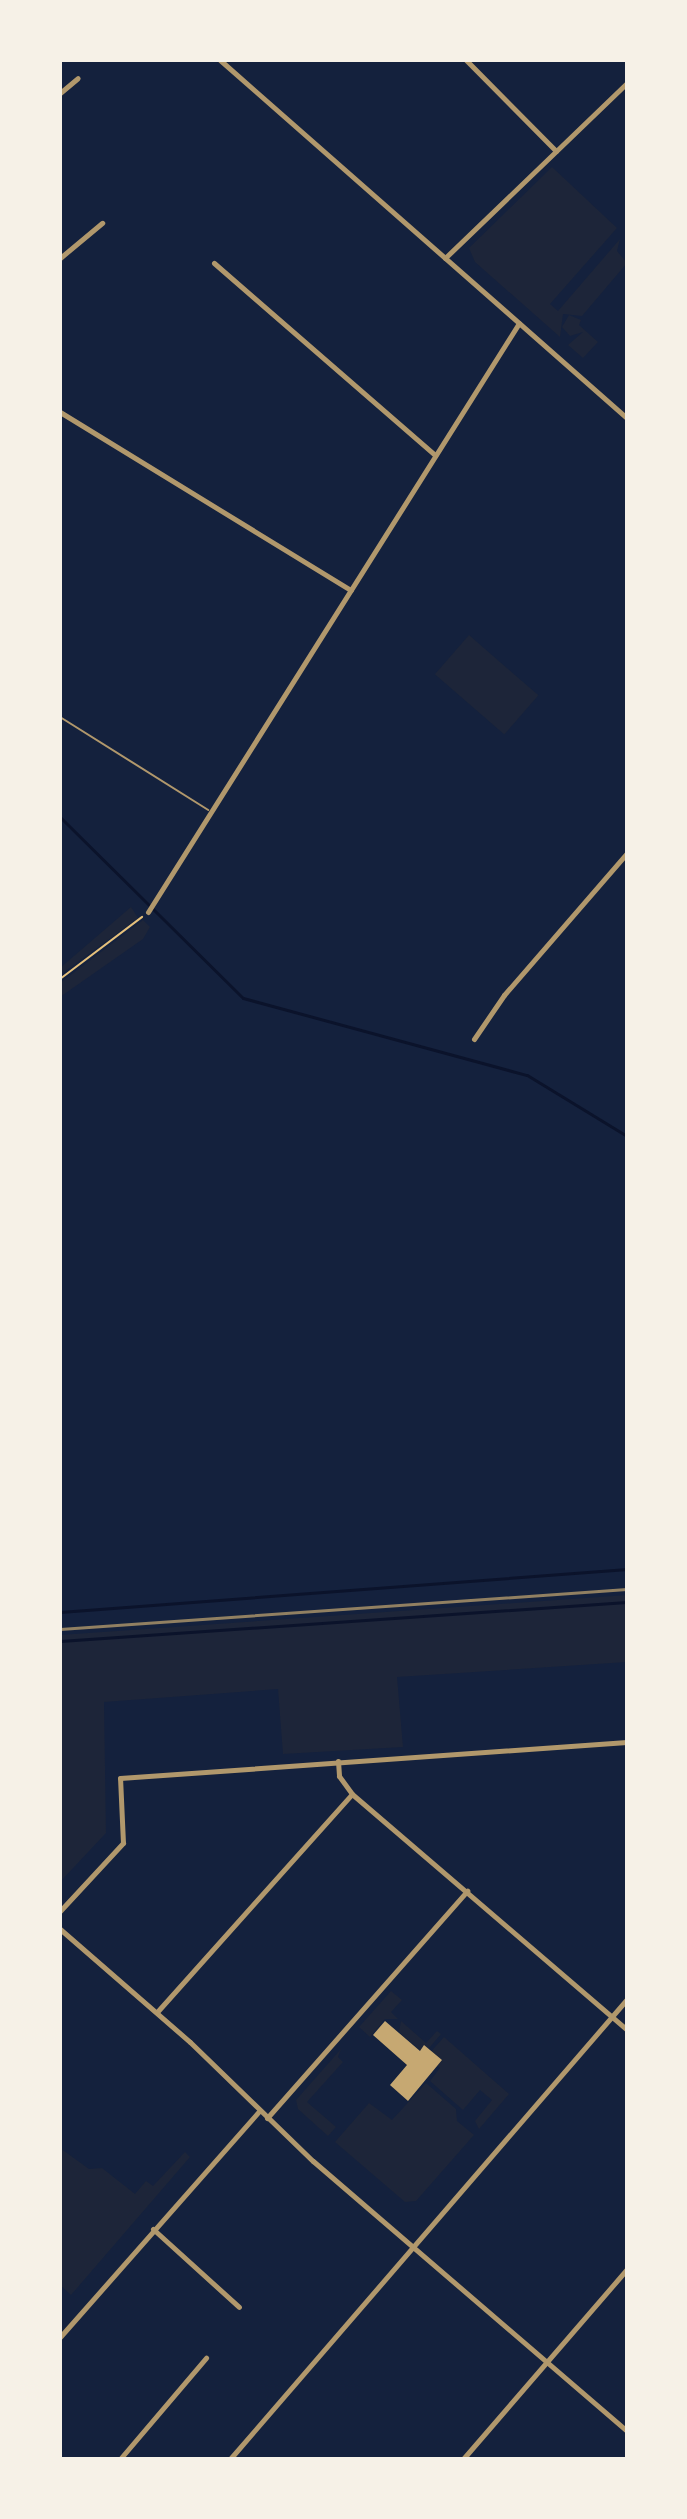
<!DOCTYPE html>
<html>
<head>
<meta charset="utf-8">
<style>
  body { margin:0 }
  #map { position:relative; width:687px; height:2519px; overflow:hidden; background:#14213d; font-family:"Exo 2",sans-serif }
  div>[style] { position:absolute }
  .green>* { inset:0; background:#1d2539; transform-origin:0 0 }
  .stream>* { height:3px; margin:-1.5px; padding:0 1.5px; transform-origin:1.5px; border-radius:1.5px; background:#0b132b }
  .building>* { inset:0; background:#c6a872 }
  .path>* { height:2px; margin:-1px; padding:0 1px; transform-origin:1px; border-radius:1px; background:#e5c07b }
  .service>* { height:2px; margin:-1px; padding:0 1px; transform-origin:1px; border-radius:1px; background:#b1986c }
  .minor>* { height:5px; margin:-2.5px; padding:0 2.5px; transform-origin:2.5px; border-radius:2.5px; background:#b1986c }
  .rail>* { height:3px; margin:-1.5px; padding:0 1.5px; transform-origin:1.5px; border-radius:1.5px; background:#918062 }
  span { translate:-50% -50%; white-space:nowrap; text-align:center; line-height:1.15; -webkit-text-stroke:8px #f6f1e7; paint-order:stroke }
  .frame { position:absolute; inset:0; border:62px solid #f6f1e7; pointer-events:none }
</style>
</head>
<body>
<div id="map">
  <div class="green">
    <i style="clip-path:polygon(552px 167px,617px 228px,550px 304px,558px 311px,620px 239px,617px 251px,627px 263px,582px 316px,563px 314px,560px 337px,475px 262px,469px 248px)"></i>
    <i style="clip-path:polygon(569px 315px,581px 320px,579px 325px,598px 342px,583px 358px,568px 345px,583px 332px,570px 336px,562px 327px)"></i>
    <i style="left:469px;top:635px;width:92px;height:52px;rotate:41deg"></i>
    <i style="clip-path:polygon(131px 907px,138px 918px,60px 975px,60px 968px)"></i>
    <i style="clip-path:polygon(143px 920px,150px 927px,143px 939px,60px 997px,60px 983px)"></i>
    <i style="clip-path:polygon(627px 1595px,627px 1662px,397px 1677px,403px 1747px,283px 1754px,278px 1689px,104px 1702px,106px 1833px,60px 1882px,60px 1635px)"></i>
    <i style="clip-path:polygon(391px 1991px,402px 2000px,391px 2012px,398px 2019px,385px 2019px,370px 2037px,359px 2027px)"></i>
    <i style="clip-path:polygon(401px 2021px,426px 2043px,437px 2031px,441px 2034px,424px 2054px,399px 2032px)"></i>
    <i style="clip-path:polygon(444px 2037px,509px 2094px,479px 2129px,475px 2121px,492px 2100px,480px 2090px,463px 2110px,430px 2081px,440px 2068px,427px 2056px)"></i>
    <i style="clip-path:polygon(341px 2049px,338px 2057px,343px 2062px,307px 2102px,336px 2127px,328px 2136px,298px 2109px,296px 2100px)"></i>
    <i style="clip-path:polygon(426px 2083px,456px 2109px,457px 2121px,474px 2135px,416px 2201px,405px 2202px,335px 2142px,369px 2103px,392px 2120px)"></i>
    <i style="clip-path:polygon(60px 2148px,89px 2169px,102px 2168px,135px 2194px,146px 2181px,153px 2186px,185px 2152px,190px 2157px,71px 2295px,60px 2285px)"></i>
  </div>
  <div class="stream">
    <i style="left:60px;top:817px;width:257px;rotate:44.7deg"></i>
    <i style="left:243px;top:998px;width:294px;rotate:15.2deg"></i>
    <i style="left:527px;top:1075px;width:117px;rotate:31.4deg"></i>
    <i style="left:60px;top:1612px;width:569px;rotate:-4.34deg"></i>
    <i style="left:60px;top:1641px;width:568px;rotate:-3.93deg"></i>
  </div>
  <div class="building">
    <i style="clip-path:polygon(385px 2021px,420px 2051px,424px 2045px,442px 2060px,408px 2101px,390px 2085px,407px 2065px,373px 2035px)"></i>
  </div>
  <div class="path">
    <i style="left:60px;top:979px;width:103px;rotate:-37.1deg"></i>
  </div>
  <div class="service">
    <i style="left:60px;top:717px;width:175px;rotate:32.1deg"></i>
  </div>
  <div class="minor">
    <i style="left:220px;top:60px;width:542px;rotate:41.34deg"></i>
    <i style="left:466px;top:60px;width:128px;rotate:45.3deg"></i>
    <i style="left:60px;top:93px;width:23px;rotate:-40deg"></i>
    <i style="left:60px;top:258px;width:55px;rotate:-39.8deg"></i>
    <i style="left:445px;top:258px;width:252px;rotate:-43.9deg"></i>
    <i style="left:214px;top:263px;width:293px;rotate:41deg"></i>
    <i style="left:60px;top:412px;width:341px;rotate:31.5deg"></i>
    <i style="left:148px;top:912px;width:696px;rotate:-57.79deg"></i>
    <i style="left:474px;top:1039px;width:53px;rotate:-55.7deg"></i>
    <i style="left:504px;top:995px;width:188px;rotate:-49.1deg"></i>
    <i style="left:338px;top:1761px;width:15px;rotate:86deg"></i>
    <i style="left:339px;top:1776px;width:22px;rotate:54deg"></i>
    <i style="left:352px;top:1794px;width:362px;rotate:40.6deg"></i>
    <i style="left:60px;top:1911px;width:93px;rotate:-47.2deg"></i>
    <i style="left:123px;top:1843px;width:65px;rotate:-92.6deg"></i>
    <i style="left:120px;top:1778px;width:508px;rotate:-4.06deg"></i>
    <i style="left:60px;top:1929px;width:172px;rotate:41deg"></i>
    <i style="left:190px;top:2042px;width:171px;rotate:44.1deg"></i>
    <i style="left:313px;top:2161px;width:414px;rotate:40.7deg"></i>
    <i style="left:157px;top:2012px;width:292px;rotate:-48.2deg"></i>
    <i style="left:267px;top:2118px;width:303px;rotate:-48.6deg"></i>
    <i style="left:153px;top:2229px;width:116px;rotate:42.2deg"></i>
    <i style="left:60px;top:2337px;width:301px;rotate:-48.6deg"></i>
    <i style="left:120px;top:2459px;width:133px;rotate:-49.6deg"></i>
    <i style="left:230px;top:2459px;width:608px;rotate:-49.2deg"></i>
    <i style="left:463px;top:2459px;width:251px;rotate:-49.2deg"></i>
  </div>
  <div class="rail">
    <i style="left:60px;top:1629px;width:568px;rotate:-4.04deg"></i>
  </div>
  <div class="frame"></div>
</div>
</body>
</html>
